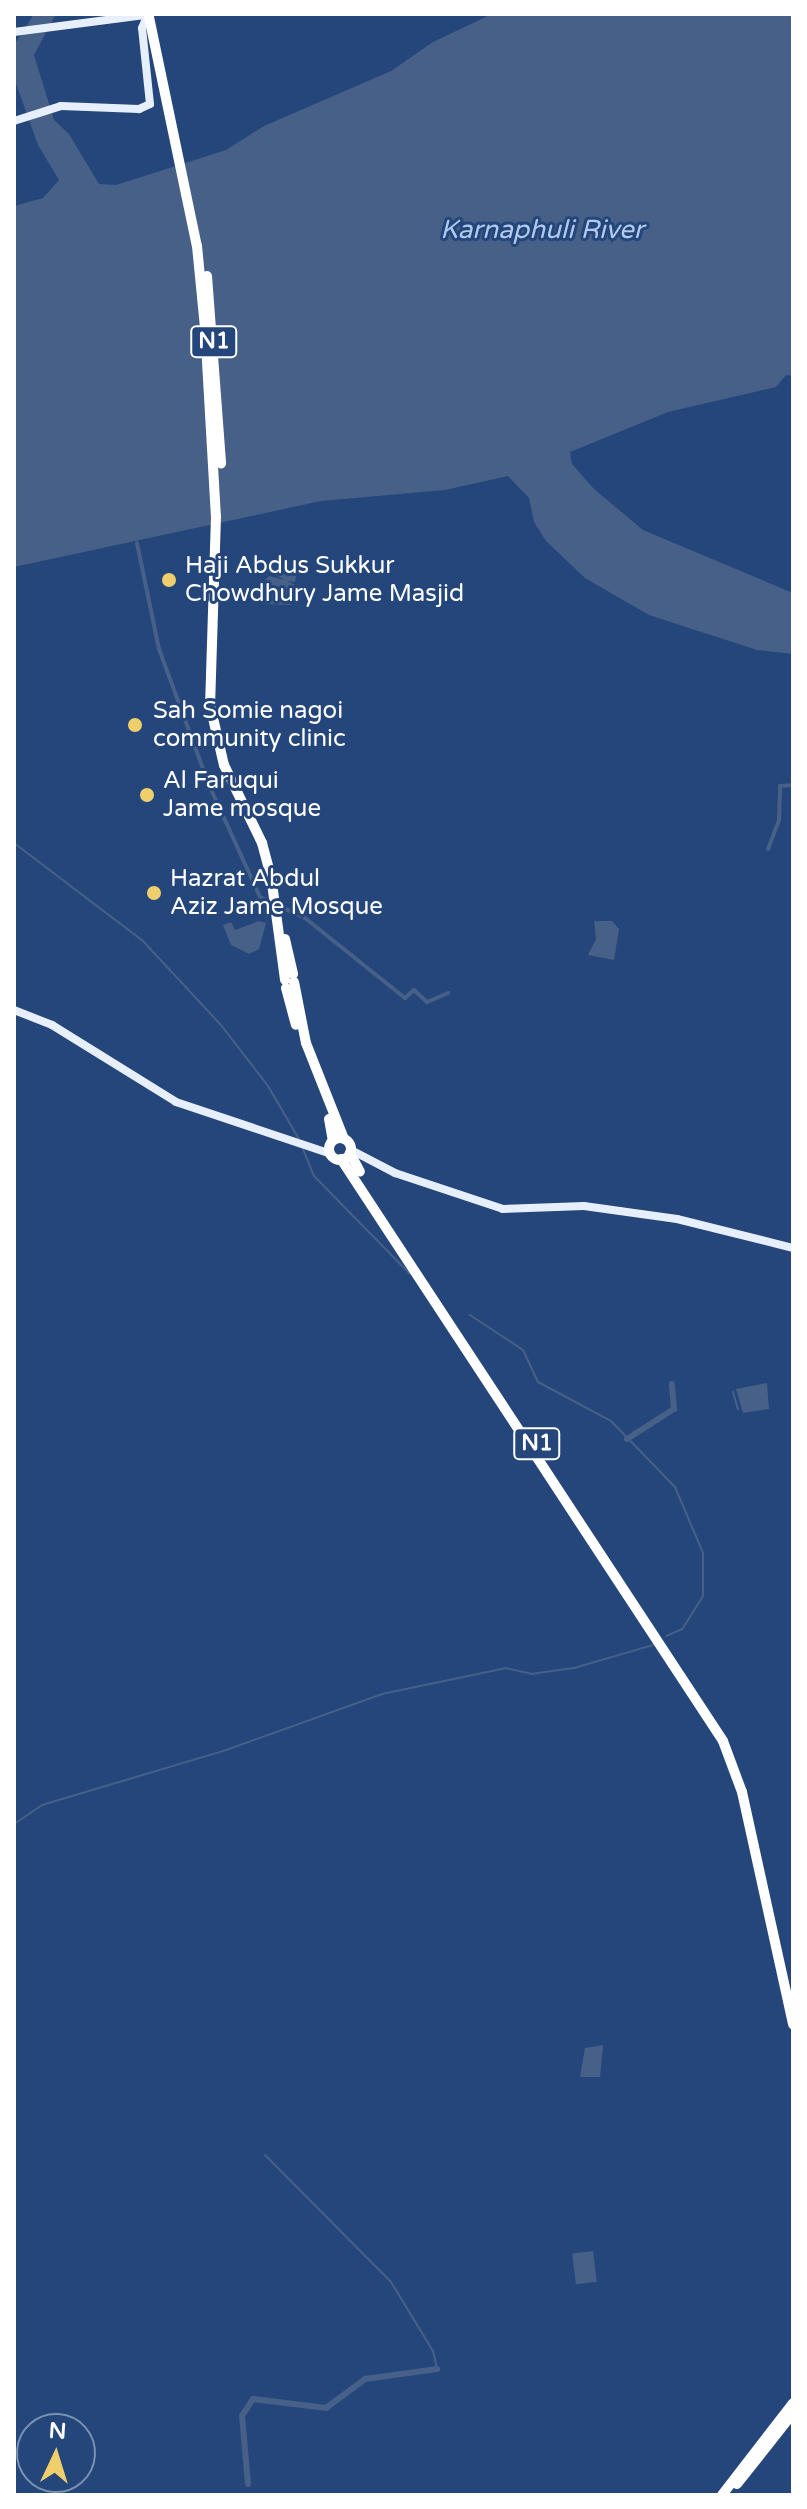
<!DOCTYPE html>
<html>
<head>
<meta charset="utf-8">
<style>
  body { margin:0 }
  #map { position:relative; width:807px; height:2509px; overflow:hidden; background:#24467b; font-family:"Varela Round",sans-serif }
  div>[style] { position:absolute }
  .water>* { inset:0; background:#476087; transform-origin:0 0 }
  .stream>* { height:2px; margin:-1px; padding:0 1px; transform-origin:1px; border-radius:1px; background:#476087 }
  .canal>* { height:4px; margin:-2px; padding:0 2px; transform-origin:2px; border-radius:2px; background:#476087 }
  .river>* { height:6px; margin:-3px; padding:0 3px; transform-origin:3px; border-radius:3px; background:#476087 }
  .major>* { height:8px; margin:-4px; padding:0 4px; transform-origin:4px; border-radius:4px; background:#e7effc }
  .highway>* { height:10px; margin:-5px; padding:0 5px; transform-origin:5px; border-radius:5px; background:#fff }
  .highway>.ring { margin:-5px; padding:0; box-sizing:content-box; background:none; border:10px solid #fff; border-radius:50% }
  .dots>* { width:22px; height:22px; translate:-50% -50%; box-sizing:border-box; border:4px solid #24467b; border-radius:50% }
  span { translate:-50% -50%; white-space:nowrap; text-align:center; line-height:1.15; -webkit-text-stroke:6px #24467b; paint-order:stroke }
  .shield-label span { padding:2px 6px; background:#24467b; border:2px solid; border-radius:6px; -webkit-text-stroke-width:0 }
  .shield-label { font-size:22px; color:#fff; font-weight:700 }
  .poi-label { font-size:24px; color:#fff }
  .left { translate:0 -50%; text-align:left }
  .water-label { font-size:26px; color:#b2caed; font-style:italic }
  .frame { position:absolute; inset:0; border:16px solid #fff; pointer-events:none }
  .north { position:absolute; left:16px; top:2413px; width:80px; height:80px; box-sizing:border-box; background:#24467b; border:2px solid #7c90b0; border-radius:50%; rotate:4deg; font-size:22px; font-weight:700; line-height:32px; text-align:center; color:#fff }
  .north::after { content:''; display:block; margin:auto; width:28px; height:36px; background:#efcf6b; clip-path:polygon(50% 0,100% 100%,50% 72%,0 100%) }
</style>
</head>
<body>
<div id="map">
  <div class="water">
    <i style="clip-path:polygon(34px 14px,56px 14px,34px 55px,54px 120px,69px 134px,99px 184px,116px 185px,226px 150px,264px 126px,391px 71px,433px 42px,492px 14px,793px 14px,793px 376px,786px 375px,776px 387px,668px 412px,570px 452px,572px 464px,594px 489px,643px 530px,793px 593px,793px 654px,757px 650px,649px 615px,585px 578px,546px 541px,534px 522px,529px 498px,508px 476px,445px 490px,321px 501px,14px 567px,14px 206px,43px 198px,59px 180px,38px 145px,14px 78px,16px 42px)"></i>
    <i style="clip-path:polygon(276px 568px,297px 570px,295px 582px,287px 581px,294px 584px,291px 605px,266px 604px,265px 580px,269px 576px,285px 580px,273px 574px)"></i>
    <i style="clip-path:polygon(259px 921px,266px 923px,259px 949px,249px 954px,231px 945px,223px 925px,231px 922px,235px 930px)"></i>
    <i style="clip-path:polygon(594px 921px,612px 921px,619px 929px,614px 960px,588px 955px,596px 939px)"></i>
    <i style="clip-path:polygon(767px 1383px,769px 1409px,743px 1413px,736px 1389px)"></i>
    <i style="clip-path:polygon(603px 2045px,600px 2077px,580px 2077px,585px 2048px)"></i>
    <i style="left:593px;top:2251px;width:31px;height:21px;rotate:83deg"></i>
  </div>
  <div class="stream">
    <i style="left:14px;top:843px;width:161px;rotate:37.2deg"></i>
    <i style="left:142px;top:940px;width:116px;rotate:47.1deg"></i>
    <i style="left:221px;top:1025px;width:77px;rotate:52.4deg"></i>
    <i style="left:268px;top:1086px;width:61px;rotate:59.7deg"></i>
    <i style="left:303px;top:1149px;width:29px;rotate:68deg"></i>
    <i style="left:314px;top:1176px;width:137px;rotate:45.6deg"></i>
    <i style="left:470px;top:1315px;width:64px;rotate:33.4deg"></i>
    <i style="left:523px;top:1350px;width:35px;rotate:65deg"></i>
    <i style="left:538px;top:1382px;width:83px;rotate:28.1deg"></i>
    <i style="left:611px;top:1421px;width:92px;rotate:45.9deg"></i>
    <i style="left:675px;top:1487px;width:72px;rotate:67deg"></i>
    <i style="left:703px;top:1553px;width:43px;rotate:90deg"></i>
    <i style="left:703px;top:1596px;width:39px;rotate:122deg"></i>
    <i style="left:682px;top:1629px;width:17px;rotate:156deg"></i>
    <i style="left:733px;top:1392px;width:18px;rotate:74deg"></i>
    <i style="left:14px;top:1824px;width:34px;rotate:-34deg"></i>
    <i style="left:42px;top:1805px;width:192px;rotate:-16.6deg"></i>
    <i style="left:226px;top:1750px;width:166px;rotate:-19.7deg"></i>
    <i style="left:382px;top:1694px;width:127px;rotate:-11.8deg"></i>
    <i style="left:506px;top:1668px;width:26px;rotate:13deg"></i>
    <i style="left:531px;top:1674px;width:43px;rotate:-7.9deg"></i>
    <i style="left:574px;top:1668px;width:82px;rotate:-16.2deg"></i>
    <i style="left:265px;top:2155px;width:179px;rotate:45.2deg"></i>
    <i style="left:391px;top:2282px;width:81px;rotate:58.7deg"></i>
    <i style="left:433px;top:2351px;width:18px;rotate:77deg"></i>
  </div>
  <div class="canal">
    <i style="left:137px;top:543px;width:108px;rotate:78.3deg"></i>
    <i style="left:159px;top:649px;width:145px;rotate:69.8deg"></i>
    <i style="left:209px;top:785px;width:123px;rotate:65.5deg"></i>
    <i style="left:260px;top:897px;width:50px;rotate:25deg"></i>
    <i style="left:305px;top:918px;width:128px;rotate:38.7deg"></i>
    <i style="left:405px;top:998px;width:12px;rotate:-42deg"></i>
    <i style="left:414px;top:990px;width:18px;rotate:43deg"></i>
    <i style="left:427px;top:1002px;width:23px;rotate:-23deg"></i>
    <i style="left:768px;top:849px;width:31px;rotate:-69deg"></i>
    <i style="left:779px;top:820px;width:34px;rotate:-88deg"></i>
    <i style="left:780px;top:786px;width:13px;rotate:-4deg"></i>
  </div>
  <div class="river">
    <i style="left:627px;top:1439px;width:56px;rotate:-32.6deg"></i>
    <i style="left:674px;top:1409px;width:25px;rotate:-95deg"></i>
    <i style="left:248px;top:2484px;width:68px;rotate:-95deg"></i>
    <i style="left:242px;top:2416px;width:20px;rotate:-57deg"></i>
    <i style="left:253px;top:2399px;width:74px;rotate:7deg"></i>
    <i style="left:326px;top:2408px;width:49px;rotate:-36.6deg"></i>
    <i style="left:365px;top:2379px;width:73px;rotate:-7.9deg"></i>
  </div>
  <div class="major">
    <i style="left:14px;top:32px;width:132px;rotate:-7.4deg"></i>
    <i style="left:14px;top:121px;width:49px;rotate:-17.7deg"></i>
    <i style="left:61px;top:106px;width:78px;rotate:2.2deg"></i>
    <i style="left:139px;top:109px;width:12px;rotate:-24deg"></i>
    <i style="left:150px;top:104px;width:76px;rotate:-96deg"></i>
    <i style="left:142px;top:28px;width:13px;rotate:-67deg"></i>
    <i style="left:14px;top:1010px;width:41px;rotate:21.5deg"></i>
    <i style="left:52px;top:1025px;width:146px;rotate:31.8deg"></i>
    <i style="left:176px;top:1102px;width:163px;rotate:18.5deg"></i>
    <i style="left:351px;top:1150px;width:50px;rotate:27.6deg"></i>
    <i style="left:395px;top:1173px;width:114px;rotate:18.4deg"></i>
    <i style="left:503px;top:1209px;width:81px;rotate:-2.1deg"></i>
    <i style="left:584px;top:1206px;width:94px;rotate:8deg"></i>
    <i style="left:677px;top:1219px;width:120px;rotate:14deg"></i>
  </div>
  <div class="highway">
    <i style="left:149px;top:17px;width:234px;rotate:78.2deg"></i>
    <i style="left:197px;top:246px;width:81px;rotate:84.4deg"></i>
    <i style="left:205px;top:327px;width:189px;rotate:86.7deg"></i>
    <i style="left:216px;top:516px;width:189px;rotate:91.8deg"></i>
    <i style="left:210px;top:705px;width:62px;rotate:76.9deg"></i>
    <i style="left:224px;top:765px;width:87px;rotate:64deg"></i>
    <i style="left:262px;top:843px;width:34px;rotate:75deg"></i>
    <i style="left:271px;top:876px;width:105px;rotate:82.3deg"></i>
    <i style="left:207px;top:276px;width:188px;rotate:85.7deg"></i>
    <i style="left:285px;top:939px;width:36px;rotate:77deg"></i>
    <i style="left:294px;top:982px;width:62px;rotate:78.9deg"></i>
    <i style="left:306px;top:1043px;width:103px;rotate:68.4deg"></i>
    <i style="left:286px;top:988px;width:38px;rotate:75deg"></i>
    <i style="left:329px;top:1119px;width:22px;rotate:80deg"></i>
    <i class="ring" style="left:329px;top:1138px;width:12px;height:12px"></i>
    <i style="left:350px;top:1153px;width:21px;rotate:62deg"></i>
    <i style="left:341px;top:1159px;width:696px;rotate:56.72deg"></i>
    <i style="left:723px;top:1741px;width:54px;rotate:69.6deg"></i>
    <i style="left:742px;top:1792px;width:238px;rotate:77.6deg"></i>
    <i style="left:737px;top:2484px;width:90px;rotate:-51.7deg"></i>
    <i style="left:722px;top:2495px;width:116px;rotate:-52.3deg"></i>
  </div>
  <div class="dots">
    <i style="left:169px;top:580px;background:#efcf6b"></i>
    <i style="left:135px;top:725px;background:#efcf6b"></i>
    <i style="left:147px;top:795px;background:#efcf6b"></i>
    <i style="left:154px;top:893px;background:#efcf6b"></i>
  </div>
  <div class="shield-label">
    <span style="left:214px;top:342px">N1</span>
    <span style="left:537px;top:1444px">N1</span>
  </div>
  <div class="poi-label">
    <span class="left" style="left:185px;top:580px">Haji Abdus Sukkur<br>Chowdhury Jame Masjid</span>
    <span class="left" style="left:153px;top:725px">Sah Somie nagoi<br>community clinic</span>
    <span class="left" style="left:163px;top:795px">Al Faruqui<br>Jame mosque</span>
    <span class="left" style="left:170px;top:893px">Hazrat Abdul<br>Aziz Jame Mosque</span>
  </div>
  <div class="water-label">
    <span style="left:542px;top:230px">Karnaphuli River</span>
  </div>
  <div class="frame"></div>
  <div class="north">N</div>
</div>
</body>
</html>
